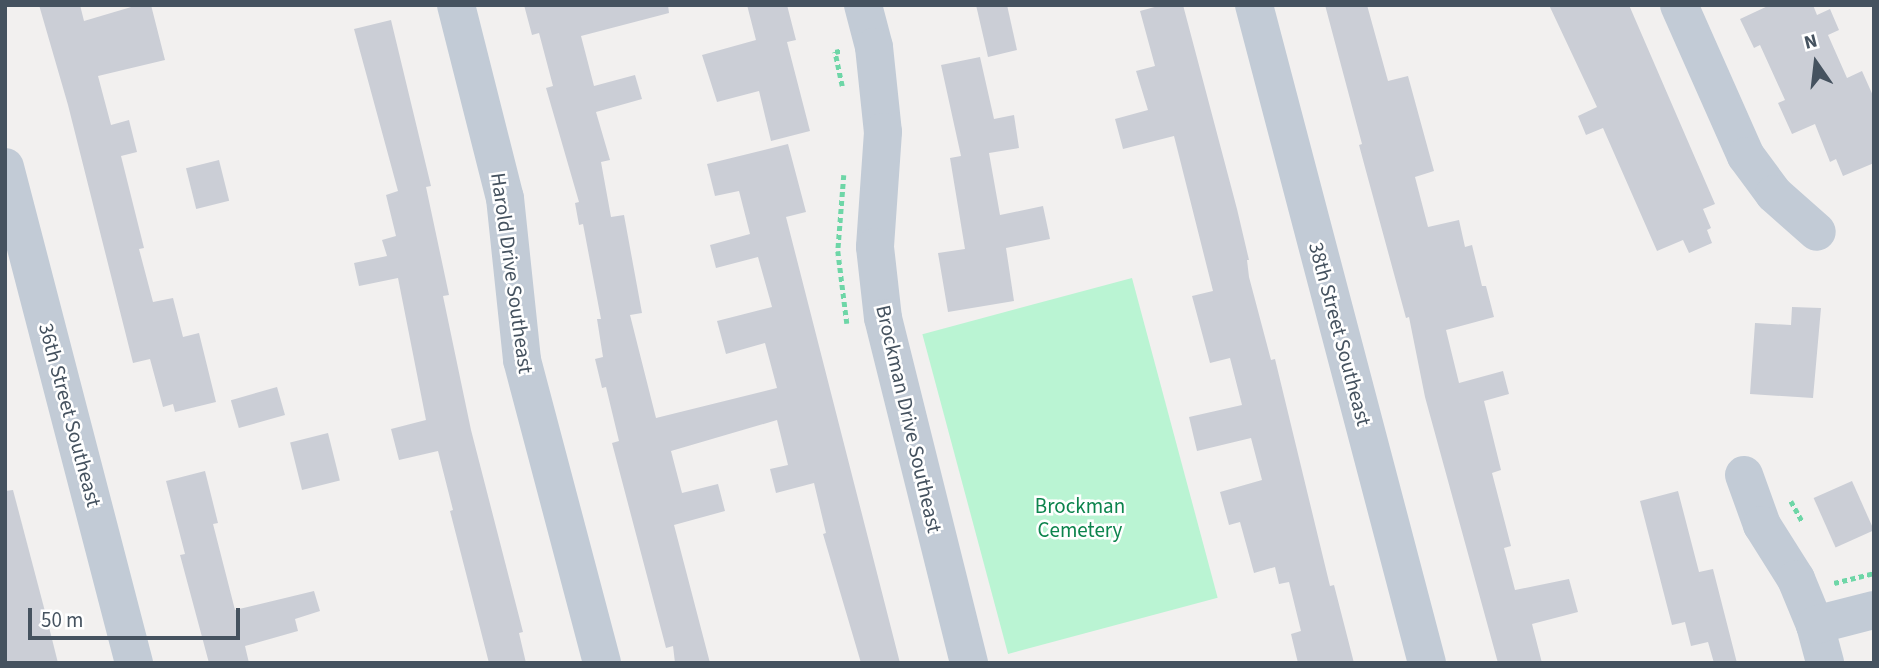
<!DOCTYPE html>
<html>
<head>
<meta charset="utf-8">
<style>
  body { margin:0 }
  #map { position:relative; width:1879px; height:668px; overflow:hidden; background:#f2f0ef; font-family:"Source Sans 3",sans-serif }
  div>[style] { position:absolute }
  .green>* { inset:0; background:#baf4d3; transform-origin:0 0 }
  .building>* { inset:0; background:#cbced6; transform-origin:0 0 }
  .path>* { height:4.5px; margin-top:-2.25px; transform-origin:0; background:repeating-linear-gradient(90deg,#6ed6a7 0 5px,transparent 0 8.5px) }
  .minor>* { height:38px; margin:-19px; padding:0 19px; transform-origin:19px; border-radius:19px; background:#c2cbd6 }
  span { translate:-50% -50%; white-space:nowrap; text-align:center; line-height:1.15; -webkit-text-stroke:5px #fff; paint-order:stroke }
  .street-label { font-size:21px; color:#45525f }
  .park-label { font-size:21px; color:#0d844d }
  .frame { position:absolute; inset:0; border:7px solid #45525f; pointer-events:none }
  .north { position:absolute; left:1781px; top:28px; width:70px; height:70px; -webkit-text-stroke:5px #fff; paint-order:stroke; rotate:346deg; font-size:19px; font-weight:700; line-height:28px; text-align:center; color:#45525f }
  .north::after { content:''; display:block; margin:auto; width:24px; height:32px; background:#45525f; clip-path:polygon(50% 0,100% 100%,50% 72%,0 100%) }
  .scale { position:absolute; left:28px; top:608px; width:212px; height:32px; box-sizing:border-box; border:4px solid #45525f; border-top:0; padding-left:9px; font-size:21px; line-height:24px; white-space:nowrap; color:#45525f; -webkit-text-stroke:5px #fff; paint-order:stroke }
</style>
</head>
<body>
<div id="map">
  <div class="green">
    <i style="left:1132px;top:278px;width:331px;height:217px;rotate:75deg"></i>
  </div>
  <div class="building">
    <i style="clip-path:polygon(39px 5px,80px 5px,84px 21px,138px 5px,151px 5px,165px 60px,98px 76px,111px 125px,129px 120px,137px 152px,121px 156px,144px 248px,139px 249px,153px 302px,173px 298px,183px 337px,199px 333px,216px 402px,175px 412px,173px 404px,163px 407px,150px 359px,133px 363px,68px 105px)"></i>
    <i style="clip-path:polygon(524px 5px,668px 5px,669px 13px,581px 36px,594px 86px,635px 75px,642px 99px,596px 112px,610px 160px,601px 162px,611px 217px,624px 215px,642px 313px,630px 315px,656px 418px,777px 388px,765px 343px,726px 354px,717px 321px,772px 307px,758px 257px,716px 268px,710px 245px,750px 234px,739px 191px,715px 196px,707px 164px,788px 144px,806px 212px,786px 217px,900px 663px,861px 663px,823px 534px,826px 533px,814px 483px,776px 493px,770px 469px,788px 465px,777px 420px,671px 451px,682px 493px,718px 484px,725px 511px,674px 525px,710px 663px,675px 663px,673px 646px,666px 648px,612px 443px,619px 441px,606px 387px,602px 388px,595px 359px,603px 357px,597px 319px,601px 319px,583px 224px,579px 225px,575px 203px,579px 202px,546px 88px,553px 86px,539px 33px,532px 35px)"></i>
    <i style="clip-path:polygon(747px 5px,787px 5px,796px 40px,787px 42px,810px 131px,771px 141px,759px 91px,717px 102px,702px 55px,756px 40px)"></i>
    <i style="clip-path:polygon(976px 5px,1007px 5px,1017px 50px,988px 57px)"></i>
    <i style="clip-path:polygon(1162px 5px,1183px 5px,1237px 209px,1249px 260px,1247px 260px,1249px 277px,1271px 360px,1275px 359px,1330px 586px,1334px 585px,1354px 663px,1298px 663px,1291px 634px,1301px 631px,1289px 582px,1279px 584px,1275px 567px,1254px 573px,1240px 522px,1229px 525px,1220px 492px,1262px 480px,1251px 438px,1197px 451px,1189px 417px,1242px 405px,1230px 358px,1210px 363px,1192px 296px,1213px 291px,1174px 136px,1123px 149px,1115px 119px,1148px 110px,1136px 71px,1155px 66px,1140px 11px)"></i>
    <i style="clip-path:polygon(1325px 5px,1367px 5px,1388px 81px,1408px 76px,1434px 171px,1415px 177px,1428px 227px,1459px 220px,1465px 247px,1472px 245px,1482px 286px,1486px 286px,1494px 317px,1446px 330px,1459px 383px,1503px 371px,1509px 394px,1484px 401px,1501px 470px,1492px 473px,1511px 546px,1504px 548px,1515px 590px,1569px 579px,1578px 612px,1532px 624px,1542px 663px,1498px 663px,1425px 397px,1409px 317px,1406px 318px,1366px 171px,1359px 145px,1362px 144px)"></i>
    <i style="clip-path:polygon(1549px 5px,1629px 5px,1715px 204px,1703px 209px,1711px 228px,1707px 230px,1712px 243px,1689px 253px,1683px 240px,1657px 251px,1603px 128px,1586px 135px,1578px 116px,1597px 107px)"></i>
    <i style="clip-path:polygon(1770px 5px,1813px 5px,1817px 15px,1830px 9px,1839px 30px,1828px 35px,1847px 78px,1862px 71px,1874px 98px,1874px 163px,1843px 176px,1836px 159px,1830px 162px,1815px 124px,1792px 134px,1778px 103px,1785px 100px,1760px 45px,1754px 48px,1740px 19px)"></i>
    <i style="clip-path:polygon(391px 20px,431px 186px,426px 187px,449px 295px,443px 296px,471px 430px,523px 632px,519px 633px,526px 663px,489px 663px,450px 511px,453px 510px,438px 451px,399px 460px,391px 429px,426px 420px,398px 278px,359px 286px,354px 263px,387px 256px,382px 240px,396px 236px,386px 195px,398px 191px,354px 29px)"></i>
    <i style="clip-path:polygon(980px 57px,994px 119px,1014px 115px,1019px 148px,989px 153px,1000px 215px,1043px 206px,1050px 239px,1006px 248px,1014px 301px,948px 312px,938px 253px,965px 249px,950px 158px,961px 156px,941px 65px)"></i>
    <i style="left:219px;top:160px;width:42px;height:34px;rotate:76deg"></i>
    <i style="clip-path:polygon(1792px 307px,1821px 308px,1813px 398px,1750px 394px,1755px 323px,1791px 325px)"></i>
    <i style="left:277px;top:387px;width:29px;height:48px;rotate:74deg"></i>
    <i style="left:328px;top:433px;width:49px;height:39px;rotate:76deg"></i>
    <i style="clip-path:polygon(205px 471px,218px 523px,213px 524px,235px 610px,314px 591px,320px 611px,295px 619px,298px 631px,245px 646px,249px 663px,209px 663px,180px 555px,185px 554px,166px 481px)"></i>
    <i style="left:1852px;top:481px;width:54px;height:42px;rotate:66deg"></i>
    <i style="clip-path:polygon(13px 490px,47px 619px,58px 663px,5px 663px,5px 491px)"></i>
    <i style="clip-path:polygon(1678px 491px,1699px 572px,1713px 569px,1737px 663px,1714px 663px,1708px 642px,1691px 646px,1685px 622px,1672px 625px,1640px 501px)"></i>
  </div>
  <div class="path">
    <i style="left:842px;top:86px;width:35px;rotate:-102deg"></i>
    <i style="left:835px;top:52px;width:8px;rotate:-14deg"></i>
    <i style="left:844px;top:175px;width:76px;rotate:94.5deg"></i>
    <i style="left:838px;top:251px;width:73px;rotate:82.9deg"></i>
    <i style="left:1791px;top:501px;width:23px;rotate:61deg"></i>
    <i style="left:1834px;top:583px;width:41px;rotate:-14deg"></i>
  </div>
  <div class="minor">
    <i style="left:456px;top:5px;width:199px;rotate:75.8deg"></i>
    <i style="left:505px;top:198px;width:163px;rotate:84deg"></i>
    <i style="left:522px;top:360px;width:313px;rotate:75.2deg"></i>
    <i style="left:863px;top:5px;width:43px;rotate:75.3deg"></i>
    <i style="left:874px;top:47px;width:85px;rotate:84deg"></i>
    <i style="left:883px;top:132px;width:115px;rotate:94deg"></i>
    <i style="left:875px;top:247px;width:71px;rotate:83.6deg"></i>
    <i style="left:883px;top:318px;width:356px;rotate:76deg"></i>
    <i style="left:1254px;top:5px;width:680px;rotate:75.27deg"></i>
    <i style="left:1679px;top:5px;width:165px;rotate:66.1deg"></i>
    <i style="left:1746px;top:156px;width:47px;rotate:53.6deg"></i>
    <i style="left:1774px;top:194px;width:57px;rotate:41.5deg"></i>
    <i style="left:5px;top:167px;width:513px;rotate:75.42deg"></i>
    <i style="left:1744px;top:475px;width:53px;rotate:70.2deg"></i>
    <i style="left:1762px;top:525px;width:64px;rotate:57.8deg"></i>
    <i style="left:1796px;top:579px;width:50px;rotate:67.6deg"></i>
    <i style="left:1815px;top:625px;width:39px;rotate:75deg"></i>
    <i style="left:1815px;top:625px;width:61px;rotate:-14.3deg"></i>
  </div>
  <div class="street-label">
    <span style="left:512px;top:273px;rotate:82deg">Harold Drive Southeast</span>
    <span style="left:1340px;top:334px;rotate:75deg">38th Street Southeast</span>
    <span style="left:70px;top:415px;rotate:75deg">36th Street Southeast</span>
    <span style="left:909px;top:419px;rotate:77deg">Brockman Drive Southeast</span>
  </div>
  <div class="park-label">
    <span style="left:1080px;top:518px">Brockman<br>Cemetery</span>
  </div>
  <div class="frame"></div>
  <div class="north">N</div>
  <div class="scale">50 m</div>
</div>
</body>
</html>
